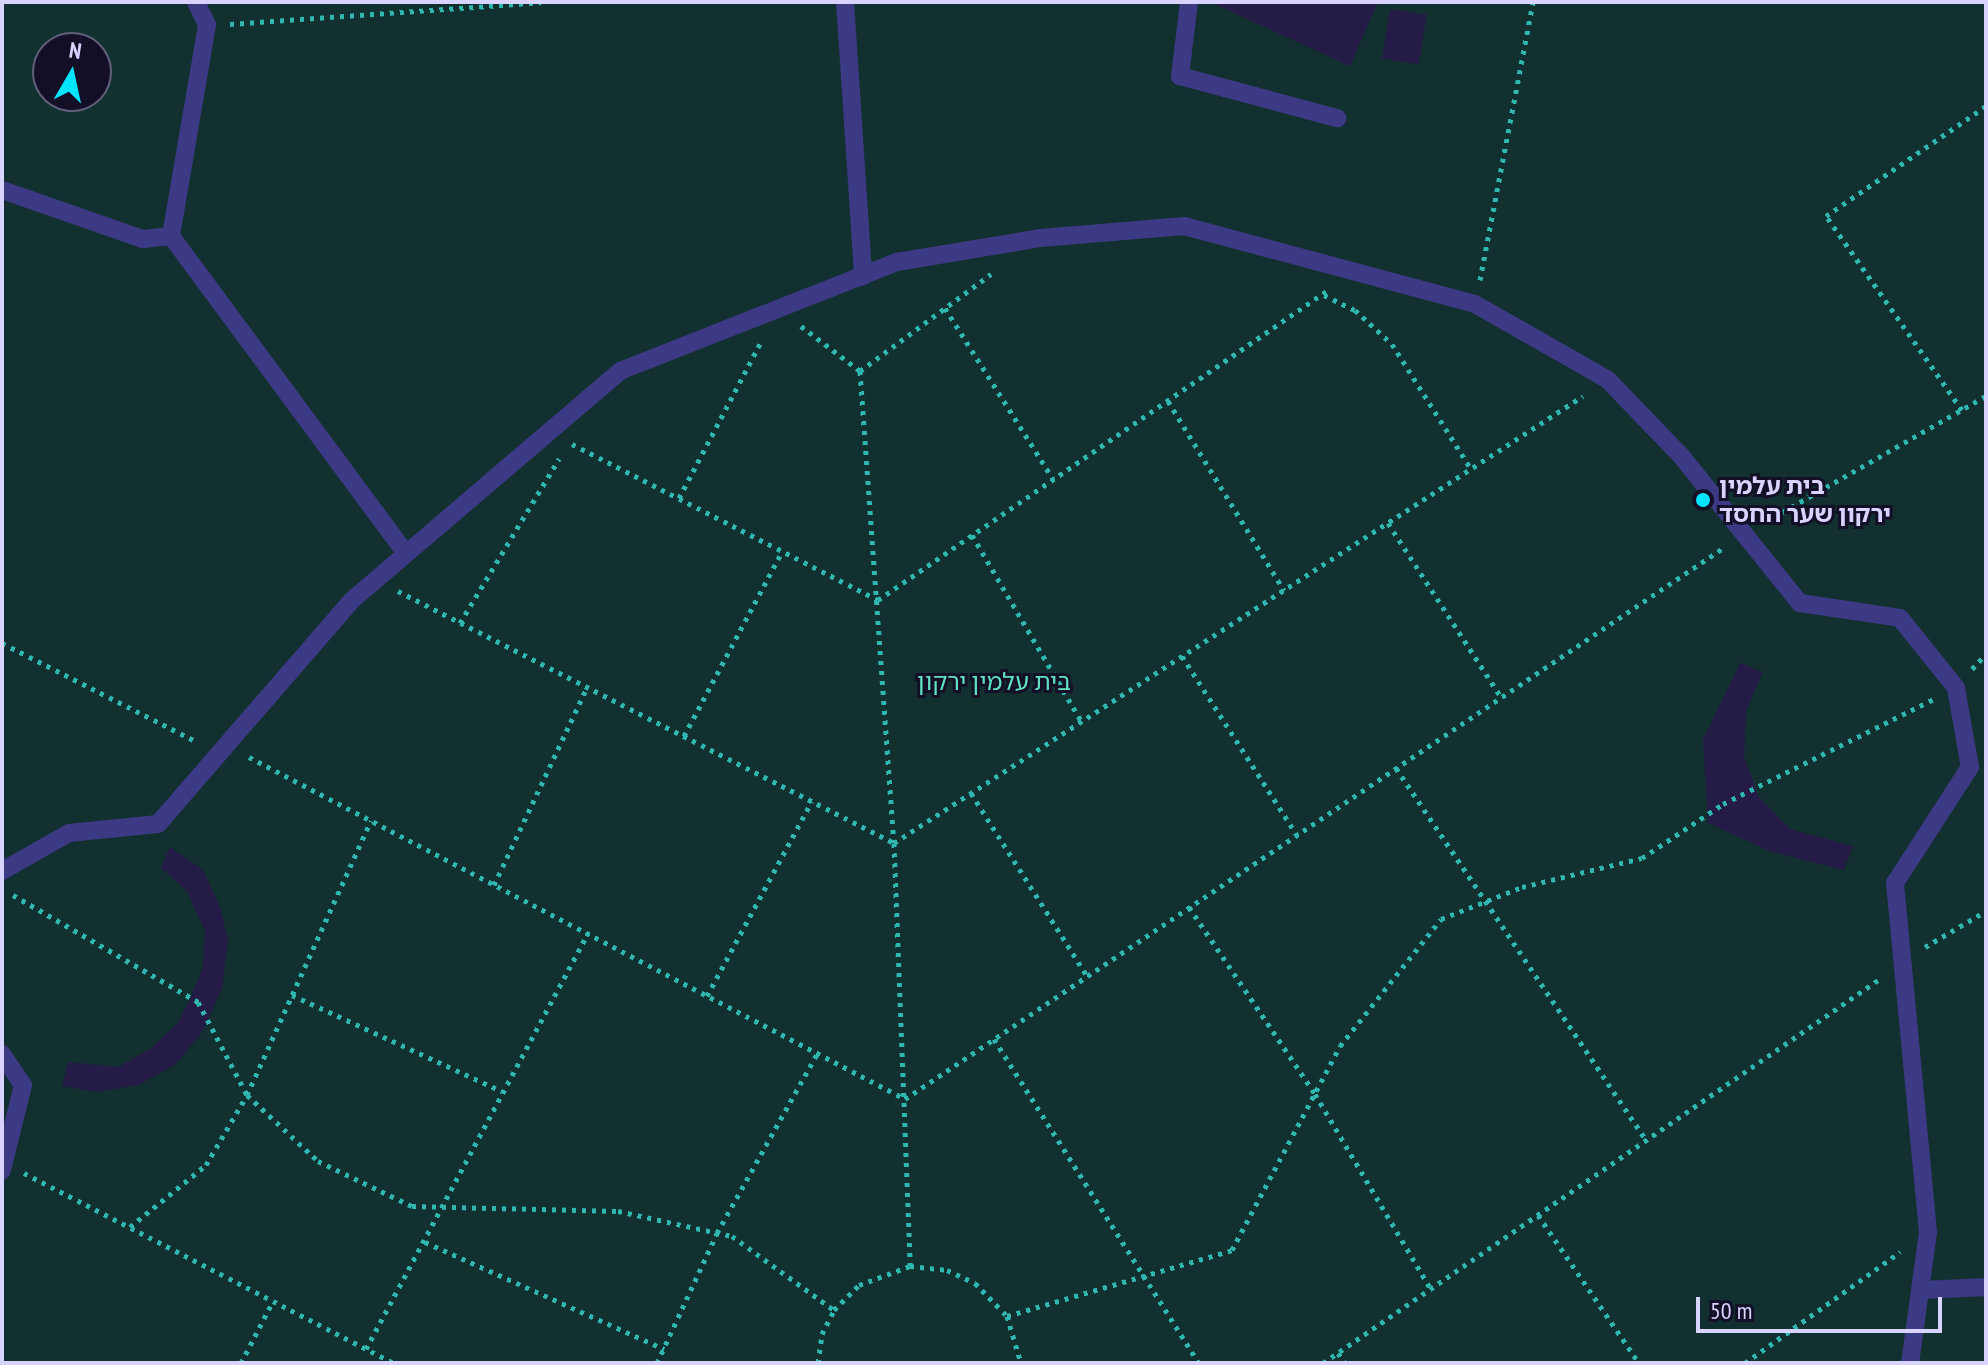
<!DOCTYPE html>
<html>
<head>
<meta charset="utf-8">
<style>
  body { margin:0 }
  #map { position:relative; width:1988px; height:1365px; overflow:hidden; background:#130f26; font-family:"PT Sans Narrow","Noto Sans Hebrew",sans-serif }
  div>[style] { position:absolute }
  .green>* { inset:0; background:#12302f }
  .building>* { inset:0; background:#241b47; transform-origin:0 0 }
  .path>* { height:5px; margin-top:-2.5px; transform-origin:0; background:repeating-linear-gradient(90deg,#2fb8b0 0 4px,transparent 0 10px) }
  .service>* { height:18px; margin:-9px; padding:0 9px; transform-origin:9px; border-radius:9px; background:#3d3a85 }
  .dots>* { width:22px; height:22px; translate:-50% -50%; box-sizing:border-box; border:4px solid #130f26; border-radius:50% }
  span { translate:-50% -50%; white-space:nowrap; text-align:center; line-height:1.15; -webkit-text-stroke:6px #130f26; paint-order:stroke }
  .poi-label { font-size:24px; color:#d9d4ff; font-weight:700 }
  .left { translate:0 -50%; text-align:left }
  .park-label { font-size:24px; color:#5fe0c0 }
  .frame { position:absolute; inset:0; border:4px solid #d9d4ff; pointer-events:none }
  .north { position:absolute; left:32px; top:32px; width:80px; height:80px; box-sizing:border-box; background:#130f26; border:2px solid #625e7d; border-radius:50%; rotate:9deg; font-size:22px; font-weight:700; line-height:32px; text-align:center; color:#d9d4ff }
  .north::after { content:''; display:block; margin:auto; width:28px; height:36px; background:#00e5ff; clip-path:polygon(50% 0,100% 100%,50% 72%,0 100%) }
  .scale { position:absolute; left:1696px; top:1297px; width:246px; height:36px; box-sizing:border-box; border:4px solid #d9d4ff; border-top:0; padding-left:10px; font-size:24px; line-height:28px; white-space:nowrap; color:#d9d4ff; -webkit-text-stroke:6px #130f26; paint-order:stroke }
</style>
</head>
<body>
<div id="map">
  <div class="green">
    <i style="clip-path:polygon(evenodd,2px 2px,1986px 2px,1986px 1363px,2px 1363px,2px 2px,48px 48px,96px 48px,96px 96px,48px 96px,48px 48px)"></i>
  </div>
  <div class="building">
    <i style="clip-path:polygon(1210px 2px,1378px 2px,1350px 66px)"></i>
    <i style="left:1390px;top:9px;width:37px;height:50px;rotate:9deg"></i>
    <i style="clip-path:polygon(1740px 663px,1763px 672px,1746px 711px,1744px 756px,1758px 796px,1790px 829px,1853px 846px,1844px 870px,1769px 851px,1708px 823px,1703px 740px)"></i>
    <i style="clip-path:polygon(170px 847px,203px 870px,220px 907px,228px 940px,222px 989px,202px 1032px,175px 1065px,138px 1085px,98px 1092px,62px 1086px,68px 1062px,118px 1067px,150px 1049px,178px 1023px,194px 990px,203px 966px,205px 931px,187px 891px,161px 868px)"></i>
  </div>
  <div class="path">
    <i style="left:230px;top:24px;width:312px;rotate:-4deg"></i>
    <i style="left:1480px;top:280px;width:283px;rotate:-79.2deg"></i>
    <i style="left:1324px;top:295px;width:34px;rotate:26deg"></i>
    <i style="left:1355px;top:310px;width:50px;rotate:42.6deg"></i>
    <i style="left:1392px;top:344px;width:148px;rotate:57.7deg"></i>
    <i style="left:945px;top:308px;width:202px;rotate:57.7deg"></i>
    <i style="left:801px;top:326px;width:74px;rotate:37.3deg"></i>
    <i style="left:860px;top:371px;width:473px;rotate:85.9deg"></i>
    <i style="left:894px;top:843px;width:423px;rotate:87.8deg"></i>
    <i style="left:860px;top:371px;width:163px;rotate:-36.5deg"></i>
    <i style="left:1168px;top:401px;width:222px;rotate:58.5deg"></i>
    <i style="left:1962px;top:410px;width:237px;rotate:-125deg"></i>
    <i style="left:1826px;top:216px;width:194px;rotate:-34.5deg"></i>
    <i style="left:572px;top:444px;width:343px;rotate:27deg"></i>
    <i style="left:878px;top:600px;width:546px;rotate:-34.56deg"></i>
    <i style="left:679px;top:498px;width:176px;rotate:-62.3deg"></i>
    <i style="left:1765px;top:522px;width:254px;rotate:-29.7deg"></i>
    <i style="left:1388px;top:523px;width:207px;rotate:57deg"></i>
    <i style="left:972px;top:535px;width:216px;rotate:59.6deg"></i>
    <i style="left:398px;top:591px;width:556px;rotate:26.93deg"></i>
    <i style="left:894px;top:843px;width:821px;rotate:-32.97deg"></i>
    <i style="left:460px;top:623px;width:192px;rotate:-58.9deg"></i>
    <i style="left:2px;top:643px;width:219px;rotate:26.9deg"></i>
    <i style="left:1182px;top:656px;width:213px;rotate:57.3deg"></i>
    <i style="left:1972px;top:669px;width:21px;rotate:-47deg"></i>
    <i style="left:684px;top:736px;width:208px;rotate:-62deg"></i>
    <i style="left:249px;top:757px;width:740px;rotate:27.53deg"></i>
    <i style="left:905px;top:1099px;width:986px;rotate:-33.96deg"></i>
    <i style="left:1396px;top:768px;width:450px;rotate:56.1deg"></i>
    <i style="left:971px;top:793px;width:217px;rotate:57.6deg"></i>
    <i style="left:494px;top:885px;width:219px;rotate:-64.8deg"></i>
    <i style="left:13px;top:895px;width:214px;rotate:30deg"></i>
    <i style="left:198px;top:1002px;width:105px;rotate:62.2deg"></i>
    <i style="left:247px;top:1095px;width:97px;rotate:42.9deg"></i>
    <i style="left:318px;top:1161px;width:104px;rotate:25.6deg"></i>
    <i style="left:412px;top:1206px;width:206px;rotate:1.4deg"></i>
    <i style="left:618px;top:1211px;width:117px;rotate:12.4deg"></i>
    <i style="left:732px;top:1236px;width:126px;rotate:36deg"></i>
    <i style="left:1189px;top:907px;width:225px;rotate:56deg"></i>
    <i style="left:1315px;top:1094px;width:227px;rotate:59.3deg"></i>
    <i style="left:1925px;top:947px;width:71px;rotate:-30.5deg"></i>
    <i style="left:292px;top:995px;width:231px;rotate:24.6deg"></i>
    <i style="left:707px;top:996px;width:221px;rotate:-61.7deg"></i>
    <i style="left:994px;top:1039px;width:383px;rotate:57.7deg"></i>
    <i style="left:24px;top:1173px;width:415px;rotate:27.2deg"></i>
    <i style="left:1538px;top:1215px;width:179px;rotate:55.7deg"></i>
    <i style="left:130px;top:1227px;width:98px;rotate:-39.2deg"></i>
    <i style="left:206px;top:1165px;width:81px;rotate:-59.6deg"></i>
    <i style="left:247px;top:1095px;width:301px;rotate:-65.7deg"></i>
    <i style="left:425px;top:1242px;width:262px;rotate:24.1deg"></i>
    <i style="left:1007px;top:1316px;width:234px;rotate:-16.3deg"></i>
    <i style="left:1232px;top:1250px;width:231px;rotate:-62.1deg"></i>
    <i style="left:1340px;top:1046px;width:162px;rotate:-51.5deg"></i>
    <i style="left:1441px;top:919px;width:87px;rotate:-21.6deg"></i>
    <i style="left:1522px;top:887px;width:123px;rotate:-13.6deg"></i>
    <i style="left:1642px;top:858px;width:97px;rotate:-33.7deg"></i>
    <i style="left:1723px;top:804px;width:236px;rotate:-26.5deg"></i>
    <i style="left:366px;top:1349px;width:471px;rotate:-61.9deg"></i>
    <i style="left:1338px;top:1353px;width:12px;rotate:55deg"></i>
    <i style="left:241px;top:1363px;width:70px;rotate:-62.7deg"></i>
    <i style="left:657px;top:1363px;width:143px;rotate:-65.2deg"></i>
    <i style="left:717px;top:1233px;width:205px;rotate:-60.8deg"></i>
    <i style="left:818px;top:1363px;width:29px;rotate:-82deg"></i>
    <i style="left:822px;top:1334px;width:27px;rotate:-63deg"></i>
    <i style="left:834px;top:1310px;width:35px;rotate:-45deg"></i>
    <i style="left:859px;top:1285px;width:54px;rotate:-20.4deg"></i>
    <i style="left:910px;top:1266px;width:37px;rotate:6deg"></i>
    <i style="left:947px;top:1270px;width:31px;rotate:25deg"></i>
    <i style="left:975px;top:1283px;width:46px;rotate:45.9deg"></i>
    <i style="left:1007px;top:1316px;width:49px;rotate:73.4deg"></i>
    <i style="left:1323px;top:1363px;width:678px;rotate:-34.6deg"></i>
    <i style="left:1745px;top:1363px;width:191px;rotate:-35.6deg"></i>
  </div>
  <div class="service">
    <i style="left:196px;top:2px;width:25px;rotate:64deg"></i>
    <i style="left:207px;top:25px;width:214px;rotate:99.7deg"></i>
    <i style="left:171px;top:236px;width:395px;rotate:53.5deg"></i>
    <i style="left:845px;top:2px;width:275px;rotate:86.2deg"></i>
    <i style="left:1189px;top:2px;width:75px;rotate:96.9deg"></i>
    <i style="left:1180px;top:76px;width:163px;rotate:15deg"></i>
    <i style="left:2px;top:190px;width:149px;rotate:19.2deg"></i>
    <i style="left:143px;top:239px;width:28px;rotate:-6deg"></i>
    <i style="left:2px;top:871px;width:77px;rotate:-29.6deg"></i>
    <i style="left:69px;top:833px;width:89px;rotate:-5.8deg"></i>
    <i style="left:158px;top:824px;width:295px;rotate:-49.1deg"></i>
    <i style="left:351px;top:601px;width:354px;rotate:-40.5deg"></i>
    <i style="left:620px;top:371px;width:298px;rotate:-21.5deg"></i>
    <i style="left:897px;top:262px;width:146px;rotate:-9.5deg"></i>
    <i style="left:1041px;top:238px;width:144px;rotate:-4.8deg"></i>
    <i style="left:1184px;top:226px;width:301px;rotate:15deg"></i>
    <i style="left:1475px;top:304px;width:153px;rotate:29.7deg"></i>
    <i style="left:1608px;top:380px;width:107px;rotate:46.1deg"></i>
    <i style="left:1682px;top:457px;width:188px;rotate:51.1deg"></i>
    <i style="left:1800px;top:603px;width:101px;rotate:8.5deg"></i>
    <i style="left:1900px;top:618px;width:90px;rotate:51.3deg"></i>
    <i style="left:1956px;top:688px;width:80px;rotate:80deg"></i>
    <i style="left:1970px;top:767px;width:138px;rotate:122.9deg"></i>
    <i style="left:1895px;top:883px;width:351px;rotate:84.6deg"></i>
    <i style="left:1928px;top:1232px;width:132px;rotate:97.8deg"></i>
    <i style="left:2px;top:1054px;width:37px;rotate:56deg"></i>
    <i style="left:23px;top:1085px;width:88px;rotate:103.9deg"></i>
    <i style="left:1923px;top:1290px;width:63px;rotate:-2.7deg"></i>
  </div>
  <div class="dots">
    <i style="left:1703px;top:500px;background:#00e5ff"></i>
  </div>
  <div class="poi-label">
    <span class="left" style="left:1719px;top:500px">בית עלמין<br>ירקון שער החסד</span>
  </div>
  <div class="park-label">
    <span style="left:994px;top:682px">בית עלמין ירקון</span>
  </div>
  <div class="frame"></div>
  <div class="north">N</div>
  <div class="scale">50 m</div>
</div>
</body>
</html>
